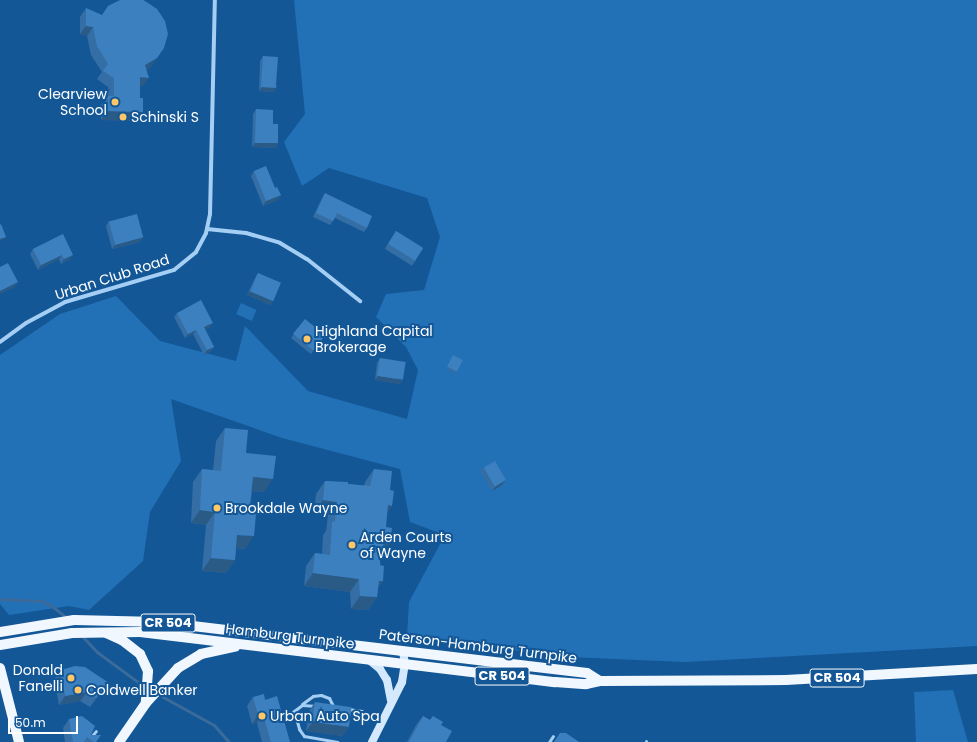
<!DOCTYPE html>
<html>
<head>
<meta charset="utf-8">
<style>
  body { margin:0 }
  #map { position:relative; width:977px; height:742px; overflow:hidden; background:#135797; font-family:Poppins,sans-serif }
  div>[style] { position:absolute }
  .green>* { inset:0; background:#2270b5; transform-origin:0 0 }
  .stream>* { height:3px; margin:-1.5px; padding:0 1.5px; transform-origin:1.5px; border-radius:1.5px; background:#3a6b9a }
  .path>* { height:1.5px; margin-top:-0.75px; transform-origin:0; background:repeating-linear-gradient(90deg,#a4cef3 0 2px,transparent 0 5px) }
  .lane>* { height:3px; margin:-1.5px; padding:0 1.5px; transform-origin:1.5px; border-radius:1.5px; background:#a4cef3 }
  .street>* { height:4px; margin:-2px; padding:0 2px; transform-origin:2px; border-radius:2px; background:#a4cef3 }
  .secondary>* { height:8px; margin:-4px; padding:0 4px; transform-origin:4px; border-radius:4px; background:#d4e9fd }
  .primary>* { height:10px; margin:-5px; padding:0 5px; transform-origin:5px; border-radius:5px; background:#f0f7ff }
  .wall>* { inset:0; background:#346ea5; transform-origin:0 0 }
  .shaded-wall>* { inset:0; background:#2a5a86 }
  .building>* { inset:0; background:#3c80c0; transform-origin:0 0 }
  .dots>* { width:11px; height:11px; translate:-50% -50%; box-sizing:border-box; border:2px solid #135797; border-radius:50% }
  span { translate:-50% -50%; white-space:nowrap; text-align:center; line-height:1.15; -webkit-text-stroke:4px #135797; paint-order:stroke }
  .shield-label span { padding:1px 3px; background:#135797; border:1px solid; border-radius:3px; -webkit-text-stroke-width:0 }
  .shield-label { font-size:13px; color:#fff; font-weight:700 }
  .poi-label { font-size:14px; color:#fff }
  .right { translate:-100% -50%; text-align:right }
  .left { translate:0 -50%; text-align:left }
  .street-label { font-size:14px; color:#fff }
  .scale { position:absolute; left:8px; top:716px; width:70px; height:18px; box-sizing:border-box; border:2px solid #fff; border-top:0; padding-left:5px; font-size:12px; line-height:14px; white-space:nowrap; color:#fff; -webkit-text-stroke:3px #135797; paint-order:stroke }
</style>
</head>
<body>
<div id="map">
  <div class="green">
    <i style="clip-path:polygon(294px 0,977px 0,977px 646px,685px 662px,568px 657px,409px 637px,407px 636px,409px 602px,445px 535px,410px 522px,400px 469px,282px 438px,171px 399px,181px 461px,150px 512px,143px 561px,89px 610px,69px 606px,9px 615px,0 604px,0 355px,60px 314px,116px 296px,160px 341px,236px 361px,245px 326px,308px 391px,407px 419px,418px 370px,406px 347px,376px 317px,386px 294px,424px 290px,440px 237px,427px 198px,329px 168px,302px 186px,284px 142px,305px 114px)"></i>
    <i style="left:241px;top:303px;width:17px;height:12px;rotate:24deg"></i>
    <i style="clip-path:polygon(953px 690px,968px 742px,916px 742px,914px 692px)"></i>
  </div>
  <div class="stream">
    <i style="left:0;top:599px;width:42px;rotate:2.7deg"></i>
    <i style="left:42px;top:601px;width:11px;rotate:27deg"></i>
    <i style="left:52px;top:606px;width:19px;rotate:39deg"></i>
    <i style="left:82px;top:636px;width:22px;rotate:47deg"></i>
    <i style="left:97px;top:652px;width:56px;rotate:36.3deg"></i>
    <i style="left:163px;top:697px;width:58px;rotate:28.8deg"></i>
    <i style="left:214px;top:725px;width:23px;rotate:49deg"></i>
  </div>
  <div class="path">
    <i style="left:32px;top:725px;width:4px;rotate:76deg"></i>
  </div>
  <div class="lane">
    <i style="left:302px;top:704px;width:14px;rotate:-36deg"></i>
    <i style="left:313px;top:696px;width:8px;rotate:-7deg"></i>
    <i style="left:321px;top:695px;width:9px;rotate:21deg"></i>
    <i style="left:329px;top:698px;width:11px;rotate:63deg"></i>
    <i style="left:348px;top:709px;width:14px;rotate:8deg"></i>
    <i style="left:294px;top:711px;width:19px;rotate:74deg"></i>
    <i style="left:299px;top:729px;width:9px;rotate:54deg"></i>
    <i style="left:304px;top:736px;width:34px;rotate:10deg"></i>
    <i style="left:290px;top:714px;width:15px;rotate:-37deg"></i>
    <i style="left:302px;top:705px;width:14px;rotate:4deg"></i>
    <i style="left:87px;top:742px;width:14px;rotate:-51deg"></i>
    <i style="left:549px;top:742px;width:7px;rotate:-56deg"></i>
    <i style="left:646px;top:742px;width:1px;rotate:-90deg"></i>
  </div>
  <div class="street">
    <i style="left:207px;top:229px;width:39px;rotate:6deg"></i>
    <i style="left:246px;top:233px;width:35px;rotate:16deg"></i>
    <i style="left:280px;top:243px;width:31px;rotate:31deg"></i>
    <i style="left:307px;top:259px;width:68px;rotate:38.4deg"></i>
    <i style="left:0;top:342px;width:32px;rotate:-36deg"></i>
    <i style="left:26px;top:323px;width:44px;rotate:-28.3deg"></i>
    <i style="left:65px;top:302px;width:114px;rotate:-16.4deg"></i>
    <i style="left:174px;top:270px;width:28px;rotate:-39deg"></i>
    <i style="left:196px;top:252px;width:21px;rotate:-62deg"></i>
    <i style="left:206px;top:233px;width:19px;rotate:-78deg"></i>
    <i style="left:210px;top:214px;width:214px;rotate:-88.7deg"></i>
  </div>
  <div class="secondary">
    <i style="left:369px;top:660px;width:14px;rotate:39deg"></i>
    <i style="left:380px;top:669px;width:13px;rotate:58deg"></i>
    <i style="left:387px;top:680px;width:20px;rotate:79deg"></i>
    <i style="left:372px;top:742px;width:67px;rotate:-63.4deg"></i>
    <i style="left:402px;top:682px;width:18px;rotate:-81deg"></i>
    <i style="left:405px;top:664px;width:12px;rotate:-99deg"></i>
  </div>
  <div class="primary">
    <i style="left:0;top:632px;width:75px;rotate:-9.2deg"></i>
    <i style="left:74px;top:620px;width:85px;rotate:1.3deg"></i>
    <i style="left:159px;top:622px;width:431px;rotate:6.8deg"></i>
    <i style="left:587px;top:673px;width:15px;rotate:32deg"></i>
    <i style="left:600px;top:681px;width:186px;rotate:-0.3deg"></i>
    <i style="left:786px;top:680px;width:191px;rotate:-3.3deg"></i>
    <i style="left:106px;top:633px;width:17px;rotate:24deg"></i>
    <i style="left:122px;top:640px;width:23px;rotate:38deg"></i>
    <i style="left:140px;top:654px;width:19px;rotate:65deg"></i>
    <i style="left:148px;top:671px;width:31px;rotate:94deg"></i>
    <i style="left:0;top:645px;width:73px;rotate:-9.5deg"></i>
    <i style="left:72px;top:633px;width:68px;rotate:-0.8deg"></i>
    <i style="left:140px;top:632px;width:418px;rotate:6.9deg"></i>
    <i style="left:555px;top:682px;width:31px;rotate:4deg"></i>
    <i style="left:586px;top:684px;width:14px;rotate:-12deg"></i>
    <i style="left:0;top:668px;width:76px;rotate:75.6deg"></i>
    <i style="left:119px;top:742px;width:47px;rotate:-55.3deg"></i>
    <i style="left:146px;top:703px;width:47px;rotate:-47.6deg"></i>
    <i style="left:178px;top:668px;width:27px;rotate:-31deg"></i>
    <i style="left:201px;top:654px;width:35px;rotate:-12deg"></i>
  </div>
  <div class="wall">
    <i style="clip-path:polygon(86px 8px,151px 67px,146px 70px,143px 86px,140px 86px,140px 98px,143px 112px,137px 121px,101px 120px,101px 105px,108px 96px,108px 87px,97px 79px,102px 72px,91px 55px,87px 36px,80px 34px,80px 17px)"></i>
    <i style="clip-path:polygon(263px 56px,277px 87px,274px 92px,259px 91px,260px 61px)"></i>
    <i style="clip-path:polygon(256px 109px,273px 124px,278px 143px,275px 148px,252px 147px,253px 114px)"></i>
    <i style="clip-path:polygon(254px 171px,275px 188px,281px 195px,278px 200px,263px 206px,251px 176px)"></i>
    <i style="clip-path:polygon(325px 193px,367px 228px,364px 232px,335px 218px,330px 225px,313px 217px,322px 198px)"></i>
    <i style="clip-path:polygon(109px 221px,143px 237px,140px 242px,112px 249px,106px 226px)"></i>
    <i style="left:396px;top:231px;width:32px;height:21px;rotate:32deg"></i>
    <i style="clip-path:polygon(63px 234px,70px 259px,61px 264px,59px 259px,38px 270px,30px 254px,33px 249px)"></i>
    <i style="clip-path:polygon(258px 273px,273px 300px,270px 305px,247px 295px,255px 278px)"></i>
    <i style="clip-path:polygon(177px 313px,210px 327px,205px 329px,214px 347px,211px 351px,204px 355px,193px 334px,185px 338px,174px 317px)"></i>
    <i style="clip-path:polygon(294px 334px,325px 335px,311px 354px,291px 338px)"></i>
    <i style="clip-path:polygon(453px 355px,458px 371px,456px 374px,446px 369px)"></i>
    <i style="clip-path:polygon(380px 358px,400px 384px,375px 380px,377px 363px)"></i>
    <i style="clip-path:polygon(225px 428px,246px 453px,264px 492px,252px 491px,245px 549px,236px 548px,235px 560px,226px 573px,202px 571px,206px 525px,191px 523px,193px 482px,202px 469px,213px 470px,216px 441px)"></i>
    <i style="clip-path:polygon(484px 467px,502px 485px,492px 491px,480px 471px)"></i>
    <i style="clip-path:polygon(374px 469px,387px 512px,380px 565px,383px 581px,378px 587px,377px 597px,368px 610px,351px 609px,350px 592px,304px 586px,306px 566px,315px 553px,322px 554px,323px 535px,326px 531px,328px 515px,314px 513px,316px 494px,325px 481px,364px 486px,365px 482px)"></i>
    <i style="clip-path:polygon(61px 670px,109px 683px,103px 691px,90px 707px,80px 701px,59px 705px,54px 679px)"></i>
    <i style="clip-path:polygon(253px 697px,265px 700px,290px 742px,262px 742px,257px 723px,252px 724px,247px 706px)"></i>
    <i style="clip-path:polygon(315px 702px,343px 736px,306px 731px,309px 711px)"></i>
    <i style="clip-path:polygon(423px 716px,430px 720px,433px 716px,441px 725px,446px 742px,407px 742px,416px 725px)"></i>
    <i style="clip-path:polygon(69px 719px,91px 735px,96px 742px,65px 742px,63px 728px)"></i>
  </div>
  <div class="shaded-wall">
    <i style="clip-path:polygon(86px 26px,93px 27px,87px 36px,80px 34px)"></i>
    <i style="clip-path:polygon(164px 48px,151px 67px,139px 74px,145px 65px)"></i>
    <i style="clip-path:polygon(140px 77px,149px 78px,143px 86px,134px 86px)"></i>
    <i style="clip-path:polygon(262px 87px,277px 87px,274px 92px,259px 91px)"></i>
    <i style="clip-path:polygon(107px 111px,143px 112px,137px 121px,101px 120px)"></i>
    <i style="clip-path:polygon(255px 143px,278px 143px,275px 148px,252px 147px)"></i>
    <i style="clip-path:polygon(281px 195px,278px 200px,263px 206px,266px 201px)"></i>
    <i style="clip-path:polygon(6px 237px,5px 239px,0 241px,0 239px)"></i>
    <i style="clip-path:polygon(143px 237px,140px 242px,112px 249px,115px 245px)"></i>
    <i style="clip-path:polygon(62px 255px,59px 259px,38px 270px,41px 265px)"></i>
    <i style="clip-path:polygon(73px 255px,70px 259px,61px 264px,64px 259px)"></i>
    <i style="clip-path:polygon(18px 282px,15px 287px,0 294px,0 291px)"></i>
    <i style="clip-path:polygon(250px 291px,273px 300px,270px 305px,247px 295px)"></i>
    <i style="clip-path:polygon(213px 323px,210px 327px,201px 332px,204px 327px)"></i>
    <i style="clip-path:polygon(196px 330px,193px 334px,185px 338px,188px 334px)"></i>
    <i style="clip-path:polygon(214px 347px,211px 351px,204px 355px,207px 350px)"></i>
    <i style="clip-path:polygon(378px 376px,403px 380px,400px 384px,375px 380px)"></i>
    <i style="clip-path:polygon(253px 477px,273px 479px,264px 492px,244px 490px)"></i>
    <i style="clip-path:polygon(506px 480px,502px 485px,492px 491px,495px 487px)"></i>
    <i style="clip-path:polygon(323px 500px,337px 502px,328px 515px,314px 513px)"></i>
    <i style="clip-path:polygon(388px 505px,392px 506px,383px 519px)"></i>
    <i style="clip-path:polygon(200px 510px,215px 512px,206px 525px,191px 523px)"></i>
    <i style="clip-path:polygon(237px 535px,254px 536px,245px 549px,228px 547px)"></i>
    <i style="clip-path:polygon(385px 543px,390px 544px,381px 557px,373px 561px)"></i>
    <i style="clip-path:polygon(211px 558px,235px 560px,226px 573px,202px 571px)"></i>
    <i style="clip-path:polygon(313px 573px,359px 579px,350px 592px,304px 586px)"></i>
    <i style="clip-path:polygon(379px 581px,383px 581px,374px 594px)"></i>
    <i style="clip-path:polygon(360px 596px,377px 597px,368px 610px,351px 609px)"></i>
    <i style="clip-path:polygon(109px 683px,103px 691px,90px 707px,96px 698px)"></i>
    <i style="clip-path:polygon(87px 692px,80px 701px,59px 705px,65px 696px)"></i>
    <i style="clip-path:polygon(263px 714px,257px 723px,252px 724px,258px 715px)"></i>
    <i style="clip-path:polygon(313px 722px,349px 727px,343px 736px,306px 731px)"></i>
  </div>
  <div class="building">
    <i style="clip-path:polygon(120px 0,143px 0,145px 1px,157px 9px,165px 21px,168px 34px,164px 48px,157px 58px,145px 65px,149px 78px,140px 77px,140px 98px,143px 98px,143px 112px,107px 111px,108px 96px,114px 96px,114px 78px,103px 71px,108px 64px,97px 46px,93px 27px,86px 26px,86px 8px,102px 15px,108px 6px)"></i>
    <i style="left:263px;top:56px;width:15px;height:31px;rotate:4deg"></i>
    <i style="clip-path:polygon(256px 109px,273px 110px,273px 124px,278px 124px,278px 143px,255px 143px)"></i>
    <i style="clip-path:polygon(266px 166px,275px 188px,277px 187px,281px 195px,266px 201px,254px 171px)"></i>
    <i style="clip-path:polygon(325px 193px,372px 216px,367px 228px,337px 213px,333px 221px,316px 213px)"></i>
    <i style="left:137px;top:214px;width:24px;height:29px;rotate:75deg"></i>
    <i style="clip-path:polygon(1px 224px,6px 237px,0 239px,0 225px)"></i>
    <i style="left:396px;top:231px;width:32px;height:15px;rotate:32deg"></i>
    <i style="clip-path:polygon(63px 234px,73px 255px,64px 259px,62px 255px,41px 265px,33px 249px)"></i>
    <i style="clip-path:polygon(8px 263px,18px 282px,0 291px,0 267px)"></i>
    <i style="left:258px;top:273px;width:25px;height:20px;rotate:23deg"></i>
    <i style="clip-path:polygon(201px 300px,213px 323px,204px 327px,214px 347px,207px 350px,196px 330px,188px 334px,177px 313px)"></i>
    <i style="left:305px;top:319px;width:26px;height:19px;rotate:39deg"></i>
    <i style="left:453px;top:355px;width:11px;height:13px;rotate:27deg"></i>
    <i style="left:380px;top:358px;width:26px;height:18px;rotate:9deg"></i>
    <i style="clip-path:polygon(225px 428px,248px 430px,246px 453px,276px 456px,273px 479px,253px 477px,249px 513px,256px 514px,254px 536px,237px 535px,235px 560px,211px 558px,215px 512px,200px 510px,202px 469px,221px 471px)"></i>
    <i style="left:495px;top:461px;width:22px;height:13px;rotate:60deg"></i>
    <i style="clip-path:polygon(374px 469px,392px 471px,390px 490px,394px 491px,392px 506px,388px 505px,386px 527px,392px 528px,390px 544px,385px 543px,385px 548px,382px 548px,380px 565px,384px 566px,383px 581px,379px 581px,377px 597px,360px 596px,359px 579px,313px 573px,315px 553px,330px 555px,332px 522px,335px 521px,337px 502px,323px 500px,325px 481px,348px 482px,348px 484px,370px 486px)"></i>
    <i style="clip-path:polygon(75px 666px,85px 667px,109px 683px,96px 698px,87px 692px,65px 696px,61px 670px)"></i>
    <i style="clip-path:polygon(264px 694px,265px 700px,277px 696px,290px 742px,271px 742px,263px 714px,258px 715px,253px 697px)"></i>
    <i style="left:315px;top:702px;width:37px;height:20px;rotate:8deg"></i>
    <i style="clip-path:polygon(82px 716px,95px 726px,91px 735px,101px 735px,96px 742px,94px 742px,87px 737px,84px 742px,73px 742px,69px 719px)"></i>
    <i style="clip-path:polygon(423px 716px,430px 720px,433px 716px,443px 722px,441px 725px,452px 731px,446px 742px,409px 742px)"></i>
    <i style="clip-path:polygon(560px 733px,566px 733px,579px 742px,554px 742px)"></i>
  </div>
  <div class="dots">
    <i style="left:115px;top:102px;background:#ffc766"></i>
    <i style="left:123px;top:117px;background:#ffc766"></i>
    <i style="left:307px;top:339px;background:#ffc766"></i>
    <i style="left:217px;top:508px;background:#ffc766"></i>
    <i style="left:352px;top:545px;background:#ffc766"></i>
    <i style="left:71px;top:678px;background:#ffc766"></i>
    <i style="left:78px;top:690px;background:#ffc766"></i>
    <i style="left:262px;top:716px;background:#ffc766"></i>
  </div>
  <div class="shield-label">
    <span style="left:168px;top:623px">CR 504</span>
    <span style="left:502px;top:676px">CR 504</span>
    <span style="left:837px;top:678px">CR 504</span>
  </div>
  <div class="poi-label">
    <span class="right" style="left:107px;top:102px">Clearview<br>School</span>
    <span class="left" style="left:131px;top:117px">Schinski S</span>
    <span class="left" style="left:315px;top:339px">Highland Capital<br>Brokerage</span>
    <span class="left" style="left:225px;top:508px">Brookdale Wayne</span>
    <span class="left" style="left:360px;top:545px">Arden Courts<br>of Wayne</span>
    <span class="right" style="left:63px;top:678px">Donald<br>Fanelli</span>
    <span class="left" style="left:86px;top:690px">Coldwell Banker</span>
    <span class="left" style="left:270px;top:716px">Urban Auto Spa</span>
  </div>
  <div class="street-label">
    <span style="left:112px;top:277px;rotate:-18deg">Urban Club Road</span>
    <span style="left:290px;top:636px;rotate:7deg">Hamburg Turnpike</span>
    <span style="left:478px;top:646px;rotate:7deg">Paterson-Hamburg Turnpike</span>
  </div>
  <div class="scale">50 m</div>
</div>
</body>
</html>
